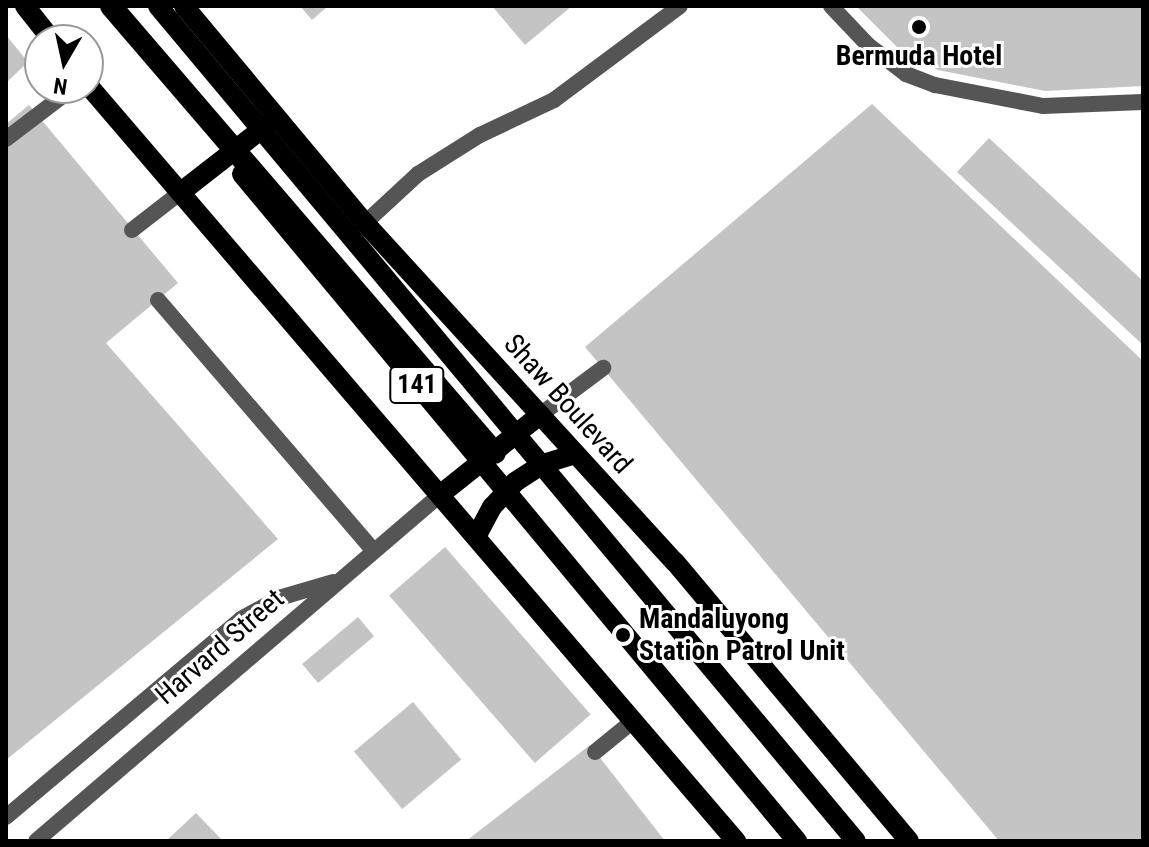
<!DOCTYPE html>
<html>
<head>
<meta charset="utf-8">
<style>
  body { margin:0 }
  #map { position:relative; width:1149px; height:847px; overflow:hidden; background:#fff; font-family:"Roboto Condensed",sans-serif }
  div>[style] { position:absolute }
  .building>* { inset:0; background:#c4c4c4; transform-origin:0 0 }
  .service>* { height:16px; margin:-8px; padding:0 8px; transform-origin:8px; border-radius:8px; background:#555 }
  .minor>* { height:16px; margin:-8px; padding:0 8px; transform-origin:8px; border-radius:8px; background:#555 }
  .primary>* { height:20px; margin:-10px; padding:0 10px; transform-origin:10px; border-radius:10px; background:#000 }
  .trunk>* { height:22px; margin:-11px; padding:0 11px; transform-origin:11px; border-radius:11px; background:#000 }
  .dots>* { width:22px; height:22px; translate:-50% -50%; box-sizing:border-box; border:4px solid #fff; border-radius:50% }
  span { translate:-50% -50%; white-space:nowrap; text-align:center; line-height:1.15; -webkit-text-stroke:6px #fff; paint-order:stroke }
  .shield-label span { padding:2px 6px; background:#fff; border:2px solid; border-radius:6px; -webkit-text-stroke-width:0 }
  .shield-label { font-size:26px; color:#000; font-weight:700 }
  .poi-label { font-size:28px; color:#000; font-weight:700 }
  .left { translate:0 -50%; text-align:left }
  .street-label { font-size:28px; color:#000 }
  .frame { position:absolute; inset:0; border:8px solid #000; pointer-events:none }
  .north { position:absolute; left:24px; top:24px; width:80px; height:80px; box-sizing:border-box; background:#fff; border:2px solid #999; border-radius:50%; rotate:189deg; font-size:22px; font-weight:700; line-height:32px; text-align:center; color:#000 }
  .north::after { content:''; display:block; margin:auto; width:28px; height:36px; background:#000; clip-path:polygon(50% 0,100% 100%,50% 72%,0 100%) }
</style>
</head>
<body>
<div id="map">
  <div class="building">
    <i style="clip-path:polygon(300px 6px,328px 6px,312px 20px)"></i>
    <i style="clip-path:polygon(492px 6px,572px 6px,525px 45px)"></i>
    <i style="clip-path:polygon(856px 6px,1143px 6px,1143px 86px,1045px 91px,938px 70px,899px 49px)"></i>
    <i style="clip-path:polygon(6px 35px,28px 62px,6px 83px)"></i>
    <i style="clip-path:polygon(872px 104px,1143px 361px,1143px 841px,999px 841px,585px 347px)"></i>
    <i style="clip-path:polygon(29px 105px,178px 283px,106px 343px,278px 539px,6px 760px,6px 124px)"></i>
    <i style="clip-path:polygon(989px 138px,1143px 281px,1143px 345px,957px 172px)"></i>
    <i style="left:445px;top:547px;width:222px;height:74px;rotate:49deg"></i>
    <i style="left:358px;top:617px;width:25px;height:73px;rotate:50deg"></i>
    <i style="left:413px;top:702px;width:75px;height:77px;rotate:50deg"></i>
    <i style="clip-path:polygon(590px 745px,665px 841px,466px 841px)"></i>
    <i style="clip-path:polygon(196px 813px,223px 841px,166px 841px)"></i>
  </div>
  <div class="service">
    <i style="left:6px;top:139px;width:84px;rotate:-37.3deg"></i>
    <i style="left:365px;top:223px;width:72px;rotate:-42.8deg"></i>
    <i style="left:418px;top:174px;width:73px;rotate:-32.2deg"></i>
    <i style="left:480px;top:135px;width:82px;rotate:-25.3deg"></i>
    <i style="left:554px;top:100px;width:157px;rotate:-36.7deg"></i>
    <i style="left:132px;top:230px;width:62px;rotate:-37.8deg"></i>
    <i style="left:158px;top:300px;width:328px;rotate:49.3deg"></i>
    <i style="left:540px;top:415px;width:79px;rotate:-36.7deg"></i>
    <i style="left:595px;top:752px;width:49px;rotate:-39.2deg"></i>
    <i style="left:6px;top:817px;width:307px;rotate:-40.1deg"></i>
    <i style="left:241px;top:619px;width:43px;rotate:-28.9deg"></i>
    <i style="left:279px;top:598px;width:56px;rotate:-16.5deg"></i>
  </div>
  <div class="minor">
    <i style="left:831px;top:6px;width:54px;rotate:46.5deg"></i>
    <i style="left:868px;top:45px;width:48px;rotate:37.3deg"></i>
    <i style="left:906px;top:74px;width:31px;rotate:21deg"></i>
    <i style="left:935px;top:85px;width:110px;rotate:11deg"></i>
    <i style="left:1043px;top:106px;width:100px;rotate:-2.3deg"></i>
    <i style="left:36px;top:841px;width:533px;rotate:-40.59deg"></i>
  </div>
  <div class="primary">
    <i style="left:25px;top:6px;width:43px;rotate:51.5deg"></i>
    <i style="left:158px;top:6px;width:1088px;rotate:50.11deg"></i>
    <i style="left:184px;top:6px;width:283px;rotate:50.2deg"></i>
    <i style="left:365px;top:223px;width:459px;rotate:47.6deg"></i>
    <i style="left:675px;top:562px;width:364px;rotate:50deg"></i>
    <i style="left:88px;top:85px;width:996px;rotate:49.4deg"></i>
    <i style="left:242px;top:174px;width:868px;rotate:50.24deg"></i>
    <i style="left:181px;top:192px;width:114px;rotate:-37.9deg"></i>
    <i style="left:441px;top:494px;width:127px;rotate:-38.6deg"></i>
    <i style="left:476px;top:537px;width:34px;rotate:-62deg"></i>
    <i style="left:492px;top:507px;width:34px;rotate:-47deg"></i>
    <i style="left:515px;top:482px;width:33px;rotate:-33deg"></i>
    <i style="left:543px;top:464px;width:34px;rotate:-17deg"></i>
  </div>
  <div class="trunk">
    <i style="left:111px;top:6px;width:589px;rotate:49.34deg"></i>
  </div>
  <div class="dots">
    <i style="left:919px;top:27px;background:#000"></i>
    <i style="left:623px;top:635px;background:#000"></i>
  </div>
  <div class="shield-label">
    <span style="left:417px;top:385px">141</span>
  </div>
  <div class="poi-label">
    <span style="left:919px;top:56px">Bermuda Hotel</span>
    <span class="left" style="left:639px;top:635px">Mandaluyong<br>Station Patrol Unit</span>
  </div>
  <div class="street-label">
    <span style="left:568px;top:404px;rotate:48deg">Shaw Boulevard</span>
    <span style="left:220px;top:647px;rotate:-41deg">Harvard Street</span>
  </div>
  <div class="frame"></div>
  <div class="north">N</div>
</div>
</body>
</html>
